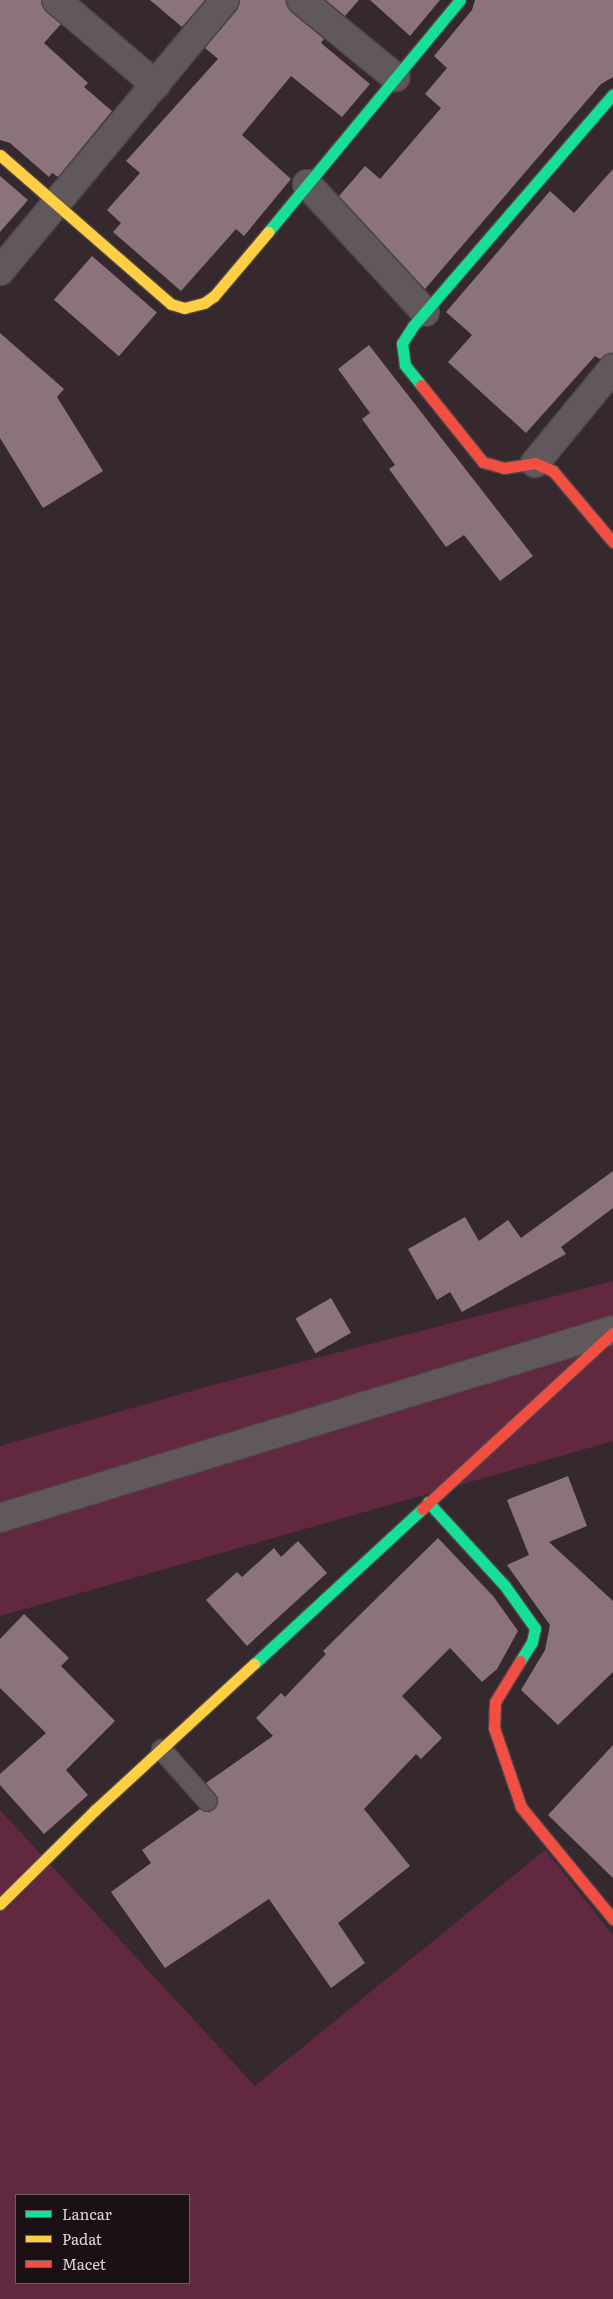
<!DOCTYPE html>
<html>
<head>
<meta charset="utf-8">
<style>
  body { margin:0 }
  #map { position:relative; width:613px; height:2299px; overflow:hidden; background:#36292d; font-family:Literata,serif }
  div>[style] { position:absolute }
  .green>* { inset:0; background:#622840 }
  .building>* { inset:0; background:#8b737c; transform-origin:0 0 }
  .roads { filter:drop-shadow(1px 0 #504548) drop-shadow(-1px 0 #504548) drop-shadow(0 1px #504548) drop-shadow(0 -1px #504548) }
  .lane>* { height:19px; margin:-9.5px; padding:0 9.5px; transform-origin:9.5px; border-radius:9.5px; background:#61585b }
  .street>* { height:28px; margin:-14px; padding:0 14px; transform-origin:14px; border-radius:14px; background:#61585b }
  .fast>* { height:11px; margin:-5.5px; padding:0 5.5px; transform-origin:5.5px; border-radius:5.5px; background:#16e098 }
  .slow>* { height:11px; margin:-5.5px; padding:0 5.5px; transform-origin:5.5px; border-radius:5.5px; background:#ffcf43 }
  .jam>* { height:11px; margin:-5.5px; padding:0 5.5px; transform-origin:5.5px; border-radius:5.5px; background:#f24e42 }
  span { translate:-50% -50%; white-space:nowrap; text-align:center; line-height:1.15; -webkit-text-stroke:5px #1b1114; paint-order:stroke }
  .legend { position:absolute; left:15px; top:2194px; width:175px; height:90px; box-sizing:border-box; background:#1b1114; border:1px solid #6a5e62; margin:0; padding:6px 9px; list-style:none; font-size:15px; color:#e1d1d6 }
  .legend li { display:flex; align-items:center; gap:10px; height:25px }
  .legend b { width:25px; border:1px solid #6a5e62 }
</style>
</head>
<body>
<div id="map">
  <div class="green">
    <i style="clip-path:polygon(613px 1281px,613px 1441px,0 1616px,0 1446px,209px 1386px)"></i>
    <i style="clip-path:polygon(evenodd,0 1810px,255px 2086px,545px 1850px,613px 1935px,613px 2299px,0 2299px,0 1810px,16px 2195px,189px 2195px,189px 2283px,16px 2283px,16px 2195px)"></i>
  </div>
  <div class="building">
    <i style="clip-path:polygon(0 0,41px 0,46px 12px,61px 24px,44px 43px,88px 83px,84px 87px,112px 111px,58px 177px,52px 173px,49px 177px,10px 143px,0 140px)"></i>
    <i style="clip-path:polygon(150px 0,205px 0,182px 27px)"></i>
    <i style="clip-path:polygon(240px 0,286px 0,291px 12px,324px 39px,321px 43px,370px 84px,342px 117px,291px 76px,242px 135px,291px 179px,244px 236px,236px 229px,181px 291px,113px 232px,121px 223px,107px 210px,140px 173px,126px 161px,218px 59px,205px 48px,237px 10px)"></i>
    <i style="clip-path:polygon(326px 0,359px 0,345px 16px)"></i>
    <i style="clip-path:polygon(370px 0,440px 0,410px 36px)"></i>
    <i style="clip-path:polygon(475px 0,613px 0,613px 77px,601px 84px,425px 289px,339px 196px,365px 166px,380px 179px,441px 108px,425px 94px,447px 68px,434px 56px,472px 10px)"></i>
    <i style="clip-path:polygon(613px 169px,613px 353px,600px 359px,595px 356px,526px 433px,448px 362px,472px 335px,446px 312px,550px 191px,574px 213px)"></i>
    <i style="clip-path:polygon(0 176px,28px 200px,0 232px)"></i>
    <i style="left:92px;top:256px;width:86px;height:58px;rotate:41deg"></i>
    <i style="clip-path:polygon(0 333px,64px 389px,57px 397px,103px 471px,43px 508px,0 438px)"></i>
    <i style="clip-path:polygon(369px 345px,533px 556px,500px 581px,464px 535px,446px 547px,389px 469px,395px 465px,362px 419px,370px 413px,338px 369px)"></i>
    <i style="clip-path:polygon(613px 1171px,613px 1208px,561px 1247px,566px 1254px,462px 1312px,450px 1292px,437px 1300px,408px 1249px,465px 1217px,479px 1241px,508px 1220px,521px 1238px)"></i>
    <i style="left:331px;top:1298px;width:40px;height:41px;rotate:60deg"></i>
    <i style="clip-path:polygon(568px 1476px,587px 1526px,549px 1542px,613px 1601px,613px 1672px,558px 1725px,521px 1690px,545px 1650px,550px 1625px,507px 1565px,529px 1555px,507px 1500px)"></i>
    <i style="clip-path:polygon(438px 1538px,493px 1596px,518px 1631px,497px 1669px,482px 1682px,450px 1648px,402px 1696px,442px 1738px,421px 1759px,416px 1754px,364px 1809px,410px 1866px,338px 1923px,365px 1963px,331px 1988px,269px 1899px,165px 1968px,111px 1892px,151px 1863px,142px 1850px,200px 1809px,209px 1812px,215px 1809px,218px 1798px,206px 1783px,273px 1736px,256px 1718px,281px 1693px,285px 1697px,326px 1654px,323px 1651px)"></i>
    <i style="clip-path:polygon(298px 1541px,327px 1573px,247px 1646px,206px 1600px,237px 1572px,242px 1577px,274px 1548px,281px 1557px)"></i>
    <i style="clip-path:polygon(24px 1614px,69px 1658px,61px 1666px,115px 1721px,66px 1770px,88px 1795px,44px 1834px,0 1785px,0 1774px,46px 1733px,0 1688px,0 1639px)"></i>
    <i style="clip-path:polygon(613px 1745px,613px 1878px,548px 1815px)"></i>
  </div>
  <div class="roads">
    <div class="lane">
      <i style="left:161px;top:1749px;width:69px;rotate:48.5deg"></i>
    </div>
    <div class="street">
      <i style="left:56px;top:0;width:131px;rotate:40.4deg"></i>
      <i style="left:301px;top:0;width:122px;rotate:39.3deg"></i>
      <i style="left:307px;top:184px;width:174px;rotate:47.3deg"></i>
      <i style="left:0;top:271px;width:352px;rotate:-50.3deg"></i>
      <i style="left:535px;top:463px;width:123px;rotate:-50.6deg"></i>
      <i style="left:0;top:1518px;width:641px;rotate:-17.05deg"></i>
    </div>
    <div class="fast">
      <i style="left:268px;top:232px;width:301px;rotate:-50.4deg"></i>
      <i style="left:421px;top:385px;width:26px;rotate:-129deg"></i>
      <i style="left:405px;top:365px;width:22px;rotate:-98deg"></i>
      <i style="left:402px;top:343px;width:20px;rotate:-57deg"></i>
      <i style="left:413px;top:326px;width:306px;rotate:-49.2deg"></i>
      <i style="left:428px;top:1502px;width:114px;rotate:47.5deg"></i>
      <i style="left:505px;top:1586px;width:52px;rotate:54.5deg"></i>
      <i style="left:535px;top:1628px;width:14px;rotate:102deg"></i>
      <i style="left:532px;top:1642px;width:22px;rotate:122deg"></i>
      <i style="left:254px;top:1664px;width:229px;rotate:-42.7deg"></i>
    </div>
    <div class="slow">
      <i style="left:0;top:155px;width:227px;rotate:41.1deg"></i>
      <i style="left:171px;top:304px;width:14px;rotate:17deg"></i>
      <i style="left:184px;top:308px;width:21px;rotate:-14deg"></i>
      <i style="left:204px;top:303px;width:12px;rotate:-35deg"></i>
      <i style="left:214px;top:296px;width:84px;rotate:-49.8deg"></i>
      <i style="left:0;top:1904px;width:134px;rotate:-44.7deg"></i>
      <i style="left:95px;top:1810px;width:216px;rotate:-42.6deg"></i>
    </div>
    <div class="jam">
      <i style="left:421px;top:385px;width:99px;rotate:51.2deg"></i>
      <i style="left:483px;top:462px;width:22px;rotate:16deg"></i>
      <i style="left:504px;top:468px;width:31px;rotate:-9deg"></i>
      <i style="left:535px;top:463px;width:20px;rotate:24deg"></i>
      <i style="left:553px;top:471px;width:93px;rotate:49.8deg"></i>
      <i style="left:422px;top:1509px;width:260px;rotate:-42.7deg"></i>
      <i style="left:520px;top:1661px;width:48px;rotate:121.4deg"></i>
      <i style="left:495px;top:1702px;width:26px;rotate:92deg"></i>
      <i style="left:494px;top:1728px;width:83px;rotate:71.1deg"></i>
      <i style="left:521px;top:1807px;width:145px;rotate:50.6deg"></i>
    </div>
  </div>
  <ul class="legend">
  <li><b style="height:6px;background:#16e098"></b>Lancar</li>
  <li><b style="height:6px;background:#ffcf43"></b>Padat</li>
  <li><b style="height:6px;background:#f24e42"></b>Macet</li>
  </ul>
</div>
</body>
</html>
